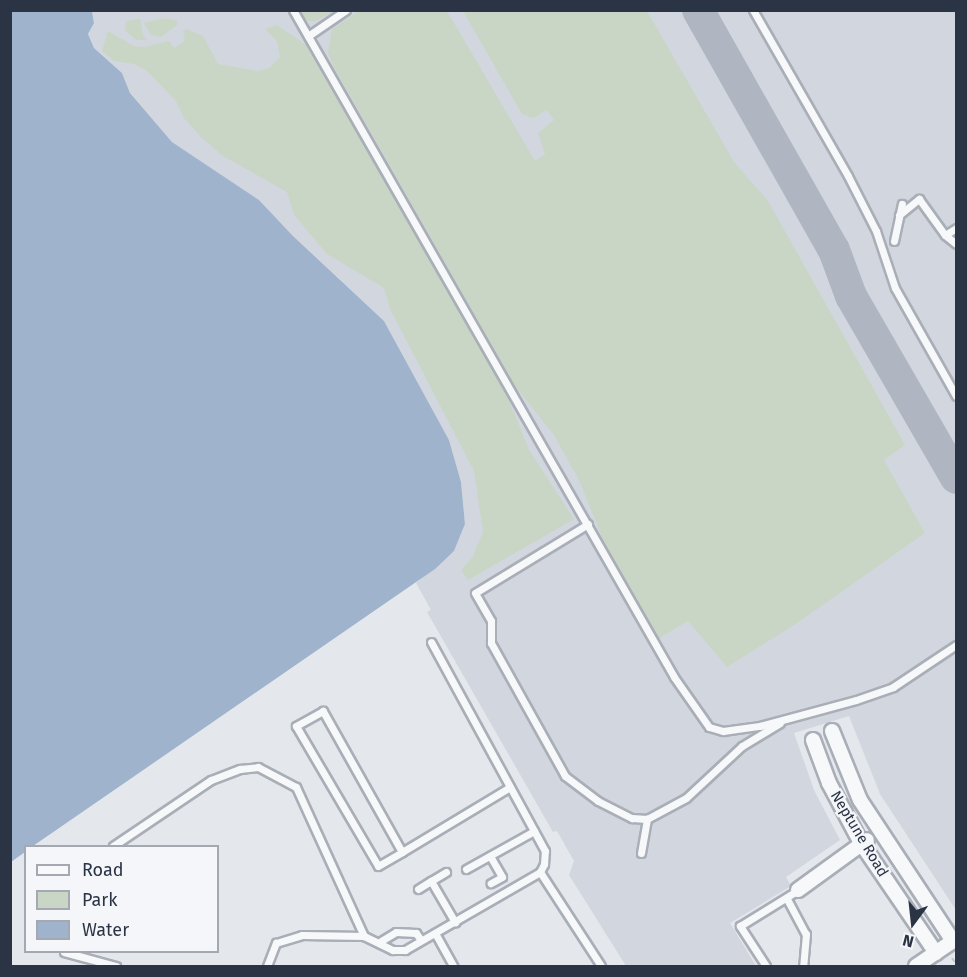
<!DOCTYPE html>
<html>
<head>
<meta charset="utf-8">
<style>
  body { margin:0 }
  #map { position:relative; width:967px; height:977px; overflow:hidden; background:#e4e7ec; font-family:"Fira Sans",sans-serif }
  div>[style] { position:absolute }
  .built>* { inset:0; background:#d2d6de }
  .green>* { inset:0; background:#c9d6c5 }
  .water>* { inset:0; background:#9fb4cc }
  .taxiway>* { height:32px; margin:-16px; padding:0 16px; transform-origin:16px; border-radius:16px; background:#b0b6c1 }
  .path>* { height:2px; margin-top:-1px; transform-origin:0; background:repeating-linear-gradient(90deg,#c2c5cb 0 4.5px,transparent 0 9px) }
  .roads { filter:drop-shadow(2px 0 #a9aeb7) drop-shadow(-2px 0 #a9aeb7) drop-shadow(0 2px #a9aeb7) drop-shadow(0 -2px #a9aeb7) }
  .service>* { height:7px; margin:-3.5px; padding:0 3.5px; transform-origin:3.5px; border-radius:3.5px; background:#f7f8fa }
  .minor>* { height:14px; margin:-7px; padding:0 7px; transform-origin:7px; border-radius:7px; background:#f7f8fa }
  span { translate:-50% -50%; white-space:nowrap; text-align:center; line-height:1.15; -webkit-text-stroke:4.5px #f4f6f9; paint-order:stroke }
  .street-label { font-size:15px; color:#2b3445 }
  .frame { position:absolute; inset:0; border:12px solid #2b3445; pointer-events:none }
  .legend { position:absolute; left:24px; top:845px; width:195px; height:108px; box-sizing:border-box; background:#f4f6f9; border:2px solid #a4a8b1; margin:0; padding:8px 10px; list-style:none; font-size:18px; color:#2b3445 }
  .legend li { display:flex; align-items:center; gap:12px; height:30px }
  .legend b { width:30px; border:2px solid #a4a8b1 }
  .north { position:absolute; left:883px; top:893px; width:60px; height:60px; -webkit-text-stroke:4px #f4f6f9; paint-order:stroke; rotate:195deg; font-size:16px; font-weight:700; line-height:24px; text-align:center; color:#2b3445 }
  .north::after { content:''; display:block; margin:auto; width:21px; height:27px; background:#2b3445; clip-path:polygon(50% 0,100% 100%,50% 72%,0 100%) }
</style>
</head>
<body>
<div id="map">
  <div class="built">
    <i style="clip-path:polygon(92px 10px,956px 11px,956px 910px,880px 794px,849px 716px,794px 733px,814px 790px,840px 840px,786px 877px,791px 886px,730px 923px,756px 966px,626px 966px,569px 875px,574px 861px,557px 831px,553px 832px,427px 612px,431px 610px,416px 583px,454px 551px,465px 524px,461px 482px,449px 440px,384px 321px,293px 236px,259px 200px,172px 142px,130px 93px,122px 73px,94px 48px,88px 34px,94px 23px)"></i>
  </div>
  <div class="green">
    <i style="clip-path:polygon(360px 10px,447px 11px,535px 161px,545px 154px,538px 133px,554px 120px,547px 110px,533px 118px,522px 114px,463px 11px,647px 11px,734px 162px,768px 201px,905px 445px,884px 460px,925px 533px,800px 621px,727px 667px,688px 621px,658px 639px,602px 537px,579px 480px,554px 435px,515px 386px,334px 67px,328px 53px,332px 29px)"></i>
    <i style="clip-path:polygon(299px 11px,334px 11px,314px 22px,304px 20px)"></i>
    <i style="clip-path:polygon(164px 18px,178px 21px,177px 25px,161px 37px,151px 35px,144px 23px)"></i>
    <i style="clip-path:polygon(140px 19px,143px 35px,148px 40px,136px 40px,125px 30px,126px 21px)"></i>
    <i style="clip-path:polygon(277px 25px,306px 45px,505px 390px,529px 450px,574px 519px,468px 580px,461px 570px,472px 558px,483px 532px,474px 471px,390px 309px,384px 288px,327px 254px,294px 215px,287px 192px,223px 156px,202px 138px,184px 118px,176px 101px,147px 71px,134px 64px,114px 61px,102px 51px,108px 31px,134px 46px,145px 47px,169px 41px,174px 48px,185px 41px,183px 31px,186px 29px,203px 36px,218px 64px,258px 71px,269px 68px,280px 57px,277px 41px,265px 29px)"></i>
  </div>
  <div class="water">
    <i style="clip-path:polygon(11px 10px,92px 11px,94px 23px,88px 34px,94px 48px,122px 73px,130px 93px,172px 142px,259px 200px,293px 236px,384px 321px,449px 440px,461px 482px,465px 524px,454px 551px,435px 569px,33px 846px,26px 846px,25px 852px,11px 862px)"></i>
  </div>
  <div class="taxiway">
    <i style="left:698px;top:10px;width:276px;rotate:60.5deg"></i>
    <i style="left:834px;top:250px;width:49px;rotate:69.7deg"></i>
    <i style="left:851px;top:296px;width:210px;rotate:60deg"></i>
  </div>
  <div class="path">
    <i style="left:952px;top:958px;width:7px;rotate:56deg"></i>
  </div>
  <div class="roads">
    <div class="service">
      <i style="left:293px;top:10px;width:768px;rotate:60.26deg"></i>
      <i style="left:674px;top:677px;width:61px;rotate:55deg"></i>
      <i style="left:709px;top:727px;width:15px;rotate:16deg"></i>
      <i style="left:723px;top:731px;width:37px;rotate:-8deg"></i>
      <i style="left:760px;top:726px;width:99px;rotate:-15.2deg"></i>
      <i style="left:856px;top:700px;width:39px;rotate:-19deg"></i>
      <i style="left:893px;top:687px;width:76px;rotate:-33.7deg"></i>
      <i style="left:753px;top:10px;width:191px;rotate:60.2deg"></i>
      <i style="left:848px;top:176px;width:62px;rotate:63deg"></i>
      <i style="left:876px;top:231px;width:60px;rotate:71.6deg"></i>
      <i style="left:895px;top:288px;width:124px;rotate:60.5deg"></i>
      <i style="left:308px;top:36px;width:46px;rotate:-34.4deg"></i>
      <i style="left:899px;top:215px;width:26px;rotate:-39deg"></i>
      <i style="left:919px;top:199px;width:44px;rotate:54.2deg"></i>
      <i style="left:945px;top:235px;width:13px;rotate:-32deg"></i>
      <i style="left:945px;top:235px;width:14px;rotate:39deg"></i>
      <i style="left:894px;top:241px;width:38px;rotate:-78deg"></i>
      <i style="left:588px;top:524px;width:132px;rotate:148.6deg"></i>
      <i style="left:475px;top:593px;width:32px;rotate:60deg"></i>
      <i style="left:491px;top:621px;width:22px;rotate:90deg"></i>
      <i style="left:491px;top:643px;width:152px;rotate:60.9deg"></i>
      <i style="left:565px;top:776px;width:41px;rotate:37.1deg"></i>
      <i style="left:598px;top:801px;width:38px;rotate:27deg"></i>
      <i style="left:632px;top:818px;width:15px;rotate:4deg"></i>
      <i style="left:647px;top:819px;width:44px;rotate:-28.3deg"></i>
      <i style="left:686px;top:798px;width:76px;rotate:-42.9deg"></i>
      <i style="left:742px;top:746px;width:44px;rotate:-31.2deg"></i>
      <i style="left:113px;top:846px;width:118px;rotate:-34deg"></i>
      <i style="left:211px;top:780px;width:31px;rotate:-21deg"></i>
      <i style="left:240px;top:769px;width:18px;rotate:-6deg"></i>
      <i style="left:258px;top:767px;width:43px;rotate:27.8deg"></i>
      <i style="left:296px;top:787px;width:164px;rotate:65.5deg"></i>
      <i style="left:402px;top:852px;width:162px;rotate:-119.3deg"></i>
      <i style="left:323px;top:711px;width:31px;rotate:151deg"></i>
      <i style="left:296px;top:726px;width:162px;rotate:59.6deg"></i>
      <i style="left:378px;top:866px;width:28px;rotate:-30deg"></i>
      <i style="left:402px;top:852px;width:126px;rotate:-31deg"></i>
      <i style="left:641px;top:853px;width:35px;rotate:-80deg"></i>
      <i style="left:490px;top:856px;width:24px;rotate:60deg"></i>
      <i style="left:502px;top:877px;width:13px;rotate:151deg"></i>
      <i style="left:466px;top:869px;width:78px;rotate:-29.2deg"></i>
      <i style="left:446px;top:872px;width:17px;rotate:149deg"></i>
      <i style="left:431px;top:881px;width:48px;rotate:59.7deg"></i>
      <i style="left:540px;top:872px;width:112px;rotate:57deg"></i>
      <i style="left:418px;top:889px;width:15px;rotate:-32deg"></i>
      <i style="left:787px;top:899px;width:40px;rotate:62deg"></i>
      <i style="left:806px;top:934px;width:32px;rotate:95deg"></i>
      <i style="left:435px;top:933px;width:38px;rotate:61deg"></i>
      <i style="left:381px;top:941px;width:17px;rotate:-31deg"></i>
      <i style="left:396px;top:932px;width:20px;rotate:3deg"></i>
      <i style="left:416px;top:933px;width:7px;rotate:56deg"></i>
      <i style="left:64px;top:952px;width:54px;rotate:15.1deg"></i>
      <i style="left:267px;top:966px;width:25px;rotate:-69deg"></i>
      <i style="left:276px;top:943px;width:27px;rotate:-17deg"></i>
      <i style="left:302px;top:935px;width:62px;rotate:0.9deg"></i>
      <i style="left:364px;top:936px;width:32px;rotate:26deg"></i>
      <i style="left:393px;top:950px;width:12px"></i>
      <i style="left:405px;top:950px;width:156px;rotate:-30deg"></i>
      <i style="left:540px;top:872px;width:9px;rotate:-63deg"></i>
      <i style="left:544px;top:864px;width:13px;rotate:-86deg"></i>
      <i style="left:545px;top:851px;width:238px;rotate:-118.6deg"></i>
      <i style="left:766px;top:966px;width:48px;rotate:-123deg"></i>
      <i style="left:740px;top:926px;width:68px;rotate:-31.8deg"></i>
    </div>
    <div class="minor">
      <i style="left:832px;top:731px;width:74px;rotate:67.9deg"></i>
      <i style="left:860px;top:800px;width:169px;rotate:56.6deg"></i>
      <i style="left:813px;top:740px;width:46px;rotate:69.6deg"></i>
      <i style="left:829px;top:783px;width:68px;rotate:61.9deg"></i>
      <i style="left:861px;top:843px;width:133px;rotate:55.7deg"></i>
      <i style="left:798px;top:890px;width:85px;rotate:-35.9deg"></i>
      <i style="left:916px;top:966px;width:48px;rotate:-34deg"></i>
    </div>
  </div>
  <div class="street-label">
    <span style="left:859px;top:834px;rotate:59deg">Neptune Road</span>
  </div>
  <div class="frame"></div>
  <ul class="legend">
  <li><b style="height:8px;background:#f7f8fa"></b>Road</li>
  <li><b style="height:16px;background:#c9d6c5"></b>Park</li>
  <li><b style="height:16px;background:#9fb4cc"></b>Water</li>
  </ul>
  <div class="north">N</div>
</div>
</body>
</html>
